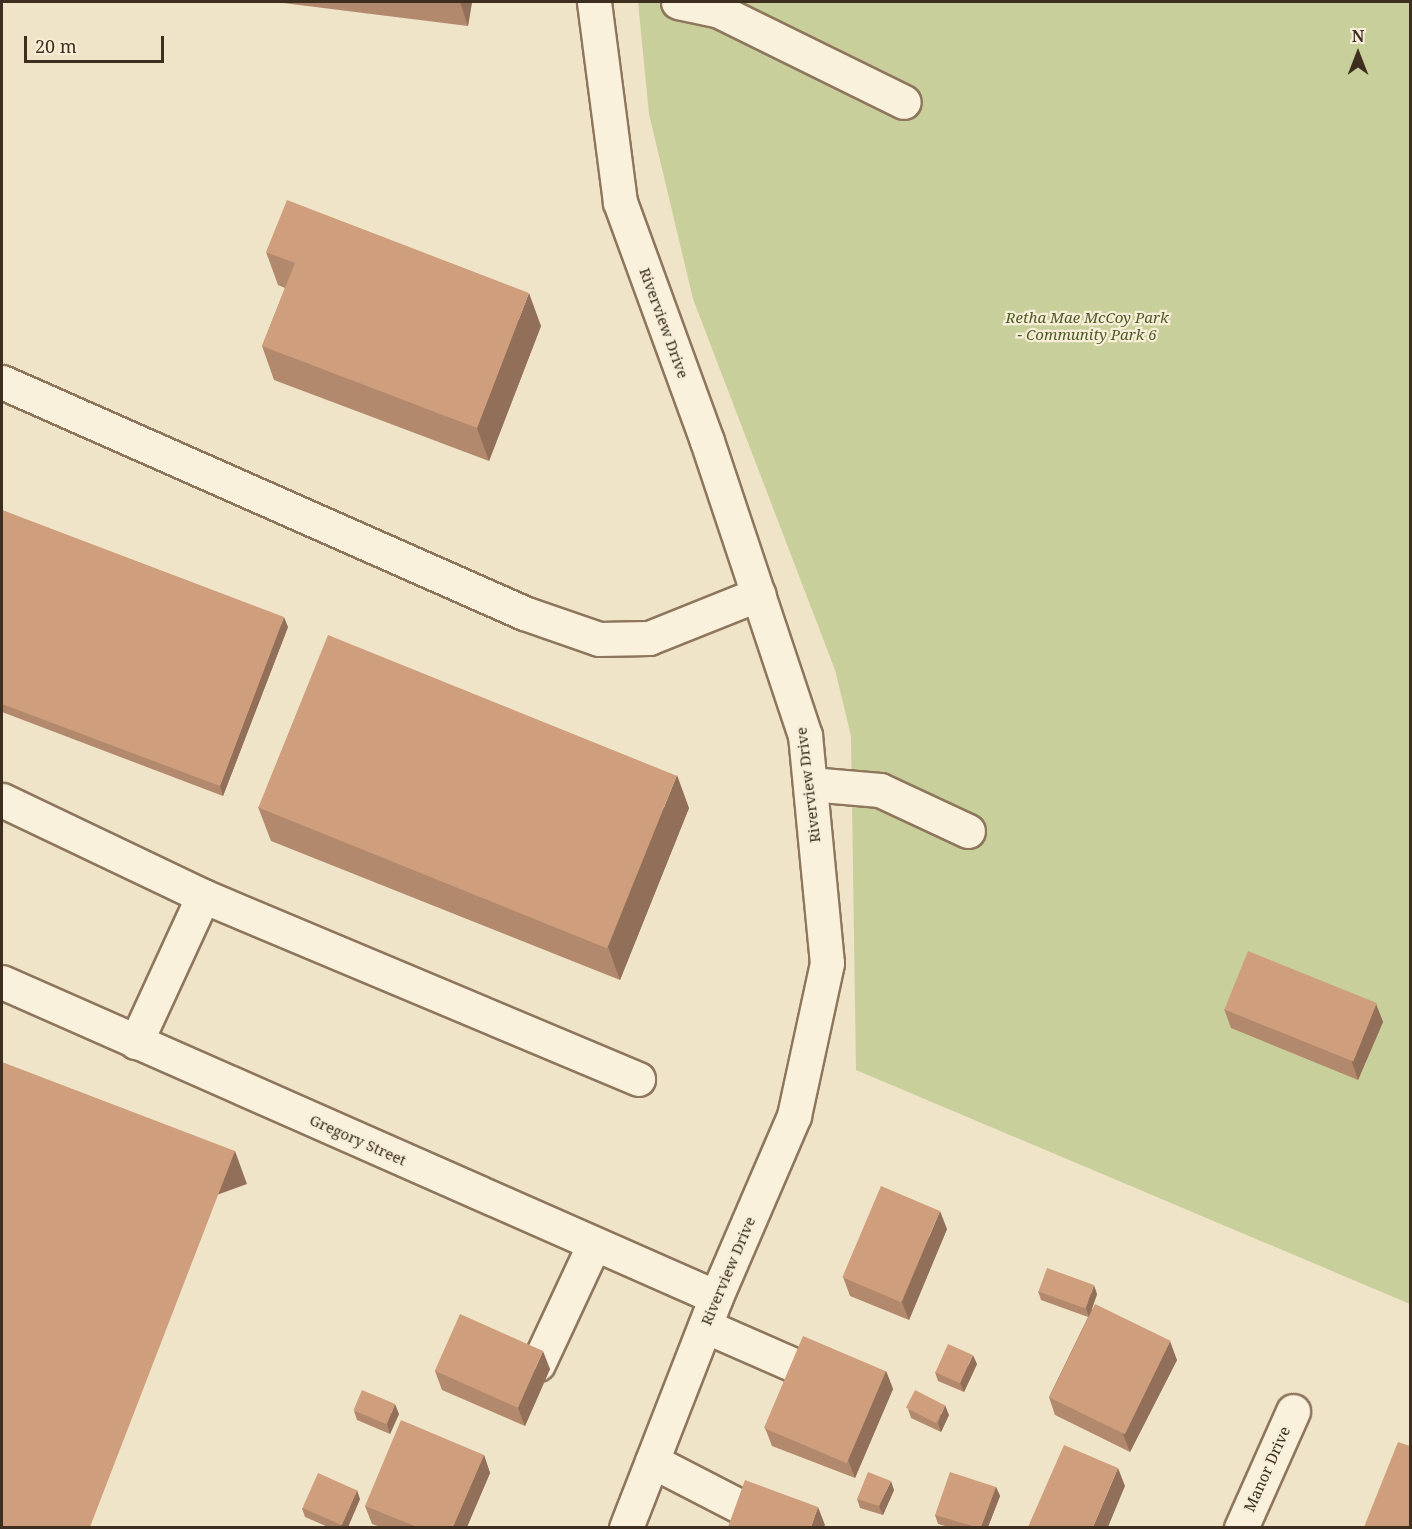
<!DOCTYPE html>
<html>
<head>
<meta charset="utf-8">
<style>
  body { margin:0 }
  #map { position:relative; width:1412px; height:1529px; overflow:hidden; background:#f0e4c8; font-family:"Noto Serif",serif }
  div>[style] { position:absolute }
  .green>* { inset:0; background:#c9cf9b }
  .roads { filter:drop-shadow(2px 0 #8d765c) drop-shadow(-2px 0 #8d765c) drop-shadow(0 2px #8d765c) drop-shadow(0 -2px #8d765c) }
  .minor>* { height:33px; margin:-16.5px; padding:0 16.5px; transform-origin:16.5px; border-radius:16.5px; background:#faf1dc }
  .wall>* { inset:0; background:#b2896c }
  .shaded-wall>* { inset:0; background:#916f58; transform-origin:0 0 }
  .building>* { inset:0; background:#cf9f7d; transform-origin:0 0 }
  span { translate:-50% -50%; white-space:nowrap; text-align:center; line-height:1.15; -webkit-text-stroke:4.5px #f7eed8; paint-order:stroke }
  .park-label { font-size:15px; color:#4d5a26; font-style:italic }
  .street-label { font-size:15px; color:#3d2e20 }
  .frame { position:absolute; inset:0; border:3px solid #3d2e20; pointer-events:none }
  .north { position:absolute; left:1328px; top:24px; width:60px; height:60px; -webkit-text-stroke:4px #f7eed8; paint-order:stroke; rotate:0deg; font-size:16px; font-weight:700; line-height:24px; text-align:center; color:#3d2e20 }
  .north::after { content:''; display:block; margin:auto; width:21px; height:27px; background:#3d2e20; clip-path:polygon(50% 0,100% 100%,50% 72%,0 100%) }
  .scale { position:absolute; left:24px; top:36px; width:140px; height:27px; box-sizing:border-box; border:3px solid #3d2e20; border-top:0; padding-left:8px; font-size:18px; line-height:21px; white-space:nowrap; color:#3d2e20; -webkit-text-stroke:4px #f7eed8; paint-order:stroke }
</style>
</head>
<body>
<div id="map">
  <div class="green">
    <i style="clip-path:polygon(638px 2px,1410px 2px,1410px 1304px,856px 1070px,851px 736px,835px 670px,693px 299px,649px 114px)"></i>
  </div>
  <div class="roads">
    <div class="minor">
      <i style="left:594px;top:2px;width:202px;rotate:82.6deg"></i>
      <i style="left:620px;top:202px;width:254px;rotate:70deg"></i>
      <i style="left:707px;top:441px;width:310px;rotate:71.6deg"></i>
      <i style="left:805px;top:735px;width:229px;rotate:84.5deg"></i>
      <i style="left:827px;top:963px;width:157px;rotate:102.2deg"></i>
      <i style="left:794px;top:1116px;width:197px;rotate:113.3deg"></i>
      <i style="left:716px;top:1297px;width:248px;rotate:111.3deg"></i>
      <i style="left:678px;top:2px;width:40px;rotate:12deg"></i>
      <i style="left:717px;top:10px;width:208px;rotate:26.2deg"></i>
      <i style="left:2px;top:382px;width:571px;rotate:23.87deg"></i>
      <i style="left:524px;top:613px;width:79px;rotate:19.1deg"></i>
      <i style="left:599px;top:639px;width:50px;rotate:-1.1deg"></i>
      <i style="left:649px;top:638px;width:118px;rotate:-21.8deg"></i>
      <i style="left:810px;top:784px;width:70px;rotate:4.9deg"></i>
      <i style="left:880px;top:790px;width:97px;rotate:25deg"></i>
      <i style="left:2px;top:800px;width:223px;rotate:25.5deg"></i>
      <i style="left:203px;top:896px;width:161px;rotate:114.7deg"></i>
      <i style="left:203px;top:896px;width:472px;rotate:22.8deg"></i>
      <i style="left:2px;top:982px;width:780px;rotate:23.81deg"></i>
      <i style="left:705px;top:1326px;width:99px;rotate:23.7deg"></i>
      <i style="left:538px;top:1364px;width:132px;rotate:-65deg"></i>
      <i style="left:652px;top:1461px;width:102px;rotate:27.3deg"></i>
      <i style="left:1241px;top:1528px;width:128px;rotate:-66deg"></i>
    </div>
  </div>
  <div class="wall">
    <i style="clip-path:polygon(275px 2px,472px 2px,468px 26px)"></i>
    <i style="clip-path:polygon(266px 252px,541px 326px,489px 461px,274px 380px,262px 346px,285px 288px,278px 285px)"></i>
    <i style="clip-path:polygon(2px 510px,288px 627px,223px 796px,2px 712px)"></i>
    <i style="clip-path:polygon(258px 807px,689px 808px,620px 980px,271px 841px)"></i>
    <i style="clip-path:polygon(1376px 1004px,1383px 1022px,1358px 1080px,1231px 1028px,1224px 1009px)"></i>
    <i style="clip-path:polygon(947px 1229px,909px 1320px,850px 1296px,843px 1277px)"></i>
    <i style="clip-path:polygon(1038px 1291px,1097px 1294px,1092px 1309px,1177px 1360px,1130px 1452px,1055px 1415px,1049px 1397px,1088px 1317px,1041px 1300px)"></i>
    <i style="clip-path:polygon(977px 1364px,964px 1392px,938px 1381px,935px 1372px)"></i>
    <i style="clip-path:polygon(550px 1369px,525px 1426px,442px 1390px,435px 1371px)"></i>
    <i style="clip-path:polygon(886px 1371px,893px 1389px,855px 1478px,772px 1446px,765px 1428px)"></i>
    <i style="clip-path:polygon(908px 1409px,949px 1415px,941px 1432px,911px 1418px)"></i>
    <i style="clip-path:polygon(354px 1411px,399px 1414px,390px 1434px,357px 1420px)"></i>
    <i style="clip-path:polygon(484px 1455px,490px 1473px,467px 1527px,380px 1527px,372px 1524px,365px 1506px)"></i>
    <i style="clip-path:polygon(996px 1487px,1000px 1496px,988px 1527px,949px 1527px,938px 1524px,935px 1515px)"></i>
    <i style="clip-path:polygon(894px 1490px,883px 1515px,860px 1508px,857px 1499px)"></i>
    <i style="clip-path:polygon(360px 1499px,348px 1527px,328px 1527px,305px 1517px,302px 1508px)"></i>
  </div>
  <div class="shaded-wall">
    <i style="clip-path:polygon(460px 2px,472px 2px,468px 26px)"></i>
    <i style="clip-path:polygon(529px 293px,541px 326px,489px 461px,477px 428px)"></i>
    <i style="clip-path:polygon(284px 617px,288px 627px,223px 796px,220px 786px)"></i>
    <i style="clip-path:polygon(677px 775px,689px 808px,620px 980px,608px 947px)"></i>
    <i style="clip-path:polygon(1376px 1004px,1383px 1022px,1358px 1080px,1352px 1062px)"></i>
    <i style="left:235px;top:1151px;width:35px;height:403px;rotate:70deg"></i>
    <i style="clip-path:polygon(940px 1211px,947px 1229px,909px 1320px,902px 1302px)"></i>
    <i style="clip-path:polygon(1094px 1285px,1097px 1294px,1089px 1317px,1086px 1308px)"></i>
    <i style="clip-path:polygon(1170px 1341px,1177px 1360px,1130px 1452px,1123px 1434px)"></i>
    <i style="clip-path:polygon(543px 1351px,550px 1369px,525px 1426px,518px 1408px)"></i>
    <i style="clip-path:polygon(973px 1355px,977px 1364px,964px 1392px,960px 1383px)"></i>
    <i style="clip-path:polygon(886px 1371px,893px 1389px,855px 1478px,848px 1460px)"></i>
    <i style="clip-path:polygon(395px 1404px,399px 1414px,390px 1434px,387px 1424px)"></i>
    <i style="clip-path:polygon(945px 1405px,949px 1415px,941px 1432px,938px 1423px)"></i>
    <i style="clip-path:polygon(484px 1455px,490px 1473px,467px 1527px,453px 1527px)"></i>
    <i style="clip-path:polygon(1118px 1468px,1125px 1486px,1108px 1527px,1093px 1527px)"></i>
    <i style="clip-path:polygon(891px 1481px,894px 1490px,883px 1515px,879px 1506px)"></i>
    <i style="clip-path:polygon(996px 1487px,1000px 1496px,988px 1527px,981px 1527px)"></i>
    <i style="clip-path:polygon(357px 1490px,360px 1499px,348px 1527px,341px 1527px,341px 1526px)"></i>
    <i style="clip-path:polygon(818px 1507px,825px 1525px,824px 1527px,811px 1527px)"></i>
  </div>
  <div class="building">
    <i style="clip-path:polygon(287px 200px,529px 293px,477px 428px,262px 346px,295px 263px,266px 252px)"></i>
    <i style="clip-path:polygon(2px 510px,284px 617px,220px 786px,2px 704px)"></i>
    <i style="left:328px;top:635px;width:376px;height:186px;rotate:22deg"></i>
    <i style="left:1248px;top:951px;width:139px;height:63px;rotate:22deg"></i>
    <i style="clip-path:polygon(2px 1062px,235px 1151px,90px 1527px,2px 1527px)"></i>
    <i style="left:881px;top:1186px;width:64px;height:99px;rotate:23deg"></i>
    <i style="left:1047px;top:1268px;width:50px;height:25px;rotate:20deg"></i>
    <i style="left:1095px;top:1304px;width:84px;height:104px;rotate:26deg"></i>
    <i style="left:460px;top:1314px;width:91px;height:62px;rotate:24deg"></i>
    <i style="left:803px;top:1336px;width:90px;height:100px;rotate:23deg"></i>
    <i style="left:948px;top:1344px;width:27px;height:31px;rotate:24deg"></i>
    <i style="left:362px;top:1390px;width:36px;height:22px;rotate:23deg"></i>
    <i style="left:915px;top:1390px;width:34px;height:20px;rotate:27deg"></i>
    <i style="clip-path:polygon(401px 1420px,484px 1455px,453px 1527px,417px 1527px,365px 1506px)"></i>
    <i style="clip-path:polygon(1398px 1442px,1410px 1446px,1410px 1527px,1364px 1527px)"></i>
    <i style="clip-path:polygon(1064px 1445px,1118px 1468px,1093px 1527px,1028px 1527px)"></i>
    <i style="clip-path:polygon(868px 1472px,891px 1481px,879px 1506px,857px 1499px)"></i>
    <i style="clip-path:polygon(950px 1472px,996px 1487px,981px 1527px,976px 1527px,935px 1515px)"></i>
    <i style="left:318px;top:1473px;width:43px;height:38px;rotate:24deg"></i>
    <i style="clip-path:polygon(745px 1480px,818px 1507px,811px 1527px,728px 1527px)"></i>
  </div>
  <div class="park-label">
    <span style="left:1087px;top:326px">Retha Mae McCoy Park<br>- Community Park 6</span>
  </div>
  <div class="street-label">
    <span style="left:664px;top:323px;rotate:70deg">Riverview Drive</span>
    <span style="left:808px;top:785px;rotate:-97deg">Riverview Drive</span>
    <span style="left:358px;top:1140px;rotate:24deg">Gregory Street</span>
    <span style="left:728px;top:1271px;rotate:-67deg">Riverview Drive</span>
    <span style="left:1267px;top:1469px;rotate:-66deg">Manor Drive</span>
  </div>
  <div class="frame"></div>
  <div class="north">N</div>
  <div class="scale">20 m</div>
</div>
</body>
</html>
